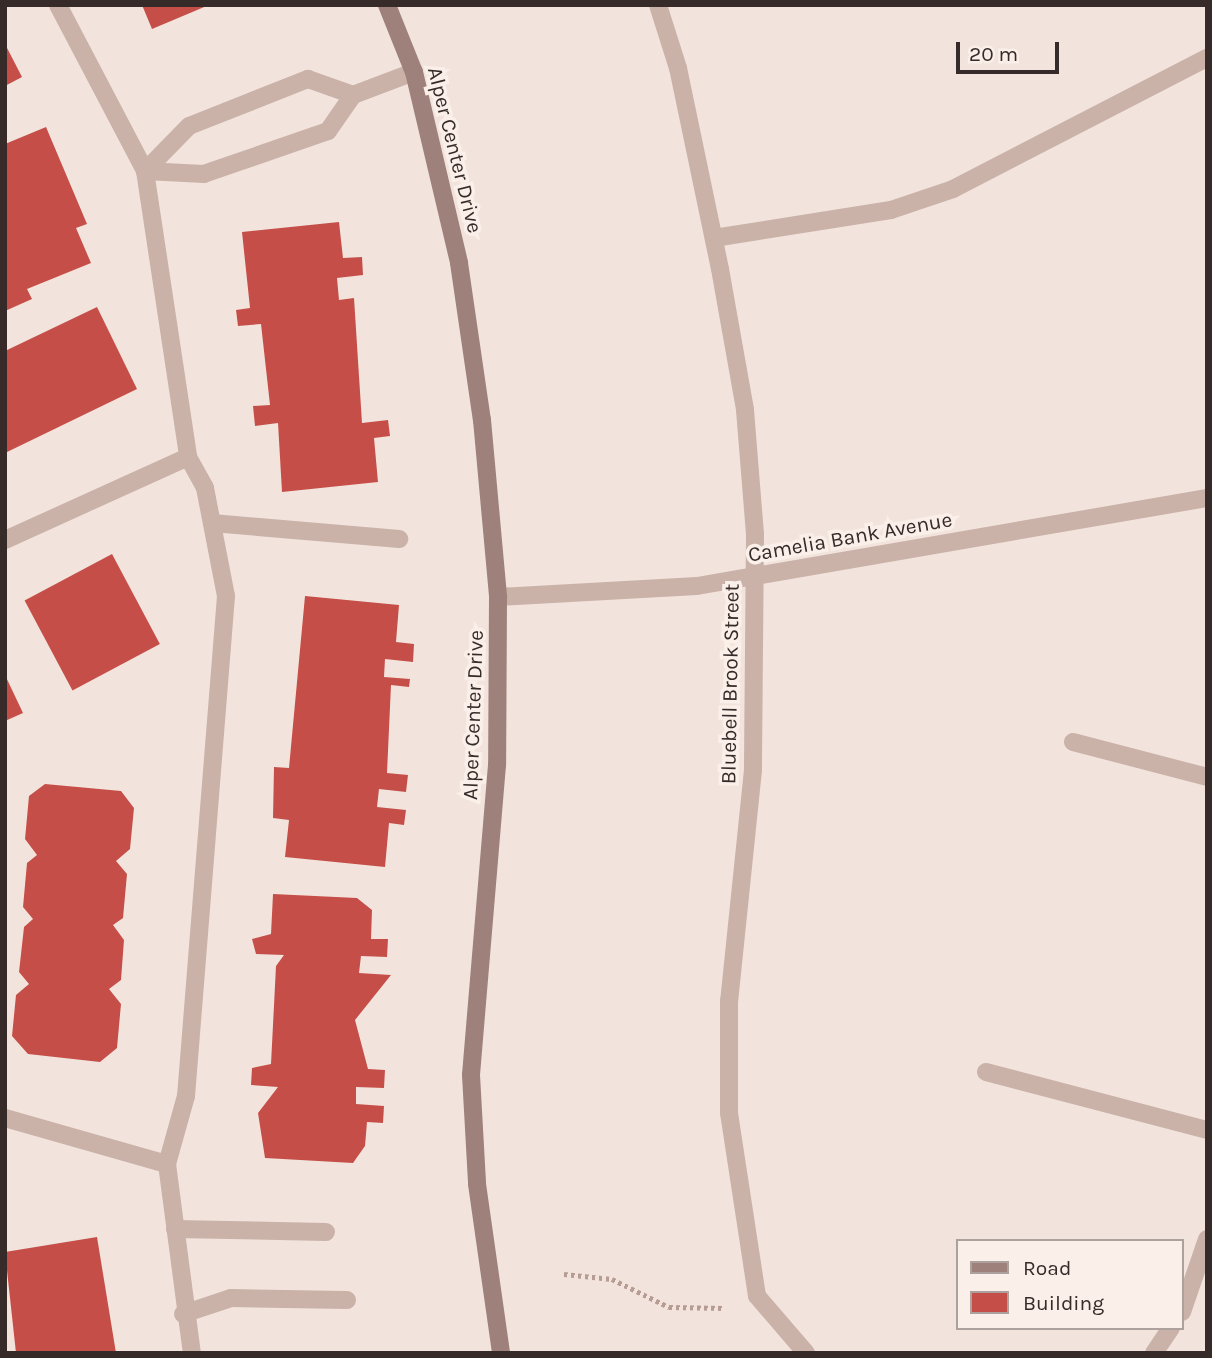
<!DOCTYPE html>
<html>
<head>
<meta charset="utf-8">
<style>
  body { margin:0 }
  #map { position:relative; width:1212px; height:1358px; overflow:hidden; background:#f2e4dd; font-family:Karla,sans-serif }
  div>[style] { position:absolute }
  .building>* { inset:0; background:#c54f48; transform-origin:0 0 }
  .path>* { height:4.5px; margin-top:-2.25px; transform-origin:0; background:repeating-linear-gradient(90deg,#b69c93 0 3.5px,transparent 0 7px) }
  .lane>* { height:18px; margin:-9px; padding:0 9px; transform-origin:9px; border-radius:9px; background:#cab2a9 }
  .street>* { height:18px; margin:-9px; padding:0 9px; transform-origin:9px; border-radius:9px; background:#cab2a9 }
  .secondary>* { height:18px; margin:-9px; padding:0 9px; transform-origin:9px; border-radius:9px; background:#9e817a }
  span { translate:-50% -50%; white-space:nowrap; text-align:center; line-height:1.15; -webkit-text-stroke:7px #faefe9; paint-order:stroke }
  .street-label { font-size:21px; color:#372b29 }
  .frame { position:absolute; inset:0; border:7px solid #372b29; pointer-events:none }
  .legend { position:absolute; left:956px; top:1239px; width:228px; height:91px; box-sizing:border-box; background:#faefe9; border:2px solid #aca19c; margin:0; padding:9px 12px; list-style:none; font-size:21px; color:#372b29 }
  .legend li { display:flex; align-items:center; gap:14px; height:35px }
  .legend b { width:35px; border:2px solid #aca19c }
  .scale { position:absolute; left:956px; top:42px; width:103px; height:32px; box-sizing:border-box; border:4px solid #372b29; border-top:0; padding-left:9px; font-size:21px; line-height:24px; white-space:nowrap; color:#372b29; -webkit-text-stroke:5px #faefe9; paint-order:stroke }
</style>
</head>
<body>
<div id="map">
  <div class="building">
    <i style="clip-path:polygon(142px 5px,209px 5px,152px 29px)"></i>
    <i style="clip-path:polygon(5px 44px,22px 77px,5px 86px)"></i>
    <i style="clip-path:polygon(46px 127px,87px 224px,76px 228px,91px 263px,27px 289px,32px 299px,5px 311px,5px 144px)"></i>
    <i style="clip-path:polygon(339px 222px,343px 258px,362px 257px,363px 275px,337px 278px,339px 300px,354px 298px,362px 423px,388px 420px,390px 436px,374px 438px,378px 482px,282px 492px,278px 423px,255px 426px,253px 406px,270px 405px,261px 324px,238px 326px,236px 310px,250px 308px,242px 232px)"></i>
    <i style="clip-path:polygon(97px 307px,137px 389px,5px 453px,5px 351px)"></i>
    <i style="left:112px;top:554px;width:102px;height:99px;rotate:62deg"></i>
    <i style="clip-path:polygon(305px 596px,399px 605px,396px 642px,414px 644px,413px 662px,385px 659px,384px 677px,410px 679px,409px 687px,391px 685px,387px 773px,408px 775px,406px 792px,379px 789px,377px 807px,406px 810px,404px 825px,389px 823px,385px 867px,285px 857px,289px 820px,273px 818px,274px 767px,289px 768px)"></i>
    <i style="clip-path:polygon(5px 675px,23px 713px,5px 721px)"></i>
    <i style="clip-path:polygon(45px 784px,121px 791px,134px 808px,130px 849px,116px 861px,127px 874px,123px 918px,113px 925px,124px 940px,121px 980px,109px 989px,121px 1004px,117px 1048px,100px 1062px,28px 1054px,12px 1036px,16px 995px,29px 984px,19px 972px,24px 927px,33px 919px,23px 907px,27px 863px,37px 855px,25px 839px,29px 796px)"></i>
    <i style="clip-path:polygon(273px 894px,357px 898px,372px 910px,371px 939px,388px 939px,387px 957px,361px 956px,359px 973px,391px 975px,355px 1020px,368px 1069px,385px 1070px,384px 1088px,356px 1087px,356px 1104px,384px 1106px,383px 1123px,367px 1122px,365px 1146px,353px 1163px,265px 1158px,258px 1113px,278px 1087px,251px 1085px,252px 1068px,271px 1064px,276px 966px,284px 955px,256px 954px,252px 939px,271px 934px)"></i>
    <i style="clip-path:polygon(97px 1237px,116px 1353px,16px 1353px,5px 1252px)"></i>
  </div>
  <div class="path">
    <i style="left:564px;top:1274px;width:48px;rotate:5.9deg"></i>
    <i style="left:612px;top:1279px;width:64px;rotate:26.2deg"></i>
    <i style="left:669px;top:1307px;width:56px;rotate:1deg"></i>
  </div>
  <div class="lane">
    <i style="left:212px;top:523px;width:188px;rotate:4.9deg"></i>
    <i style="left:175px;top:1229px;width:151px;rotate:1.1deg"></i>
    <i style="left:183px;top:1314px;width:51px;rotate:-18.4deg"></i>
    <i style="left:231px;top:1298px;width:116px;rotate:1deg"></i>
  </div>
  <div class="street">
    <i style="left:58px;top:5px;width:187px;rotate:62.3deg"></i>
    <i style="left:145px;top:171px;width:289px;rotate:81.4deg"></i>
    <i style="left:188px;top:457px;width:35px;rotate:61deg"></i>
    <i style="left:205px;top:488px;width:110px;rotate:79deg"></i>
    <i style="left:226px;top:596px;width:502px;rotate:94.57deg"></i>
    <i style="left:186px;top:1096px;width:71px;rotate:105.6deg"></i>
    <i style="left:167px;top:1164px;width:191px;rotate:82.5deg"></i>
    <i style="left:658px;top:5px;width:66px;rotate:72.4deg"></i>
    <i style="left:678px;top:68px;width:205px;rotate:78.2deg"></i>
    <i style="left:720px;top:269px;width:143px;rotate:79.9deg"></i>
    <i style="left:745px;top:410px;width:124px;rotate:85.4deg"></i>
    <i style="left:755px;top:534px;width:236px;rotate:90.5deg"></i>
    <i style="left:753px;top:770px;width:232px;rotate:95.9deg"></i>
    <i style="left:729px;top:1001px;width:112px;rotate:90deg"></i>
    <i style="left:729px;top:1113px;width:185px;rotate:81.3deg"></i>
    <i style="left:757px;top:1296px;width:75px;rotate:49.3deg"></i>
    <i style="left:308px;top:79px;width:48px;rotate:19.6deg"></i>
    <i style="left:353px;top:95px;width:44px;rotate:124.8deg"></i>
    <i style="left:328px;top:131px;width:131px;rotate:160.9deg"></i>
    <i style="left:204px;top:174px;width:59px;rotate:-177.1deg"></i>
    <i style="left:145px;top:171px;width:63px;rotate:-45.6deg"></i>
    <i style="left:189px;top:126px;width:128px;rotate:-21.6deg"></i>
    <i style="left:353px;top:95px;width:65px;rotate:-20.7deg"></i>
    <i style="left:714px;top:238px;width:179px;rotate:-9deg"></i>
    <i style="left:891px;top:210px;width:65px;rotate:-18.7deg"></i>
    <i style="left:953px;top:189px;width:286px;rotate:-27.3deg"></i>
    <i style="left:5px;top:540px;width:201px;rotate:-24.4deg"></i>
    <i style="left:498px;top:597px;width:199px;rotate:-3.2deg"></i>
    <i style="left:697px;top:586px;width:518px;rotate:-9.79deg"></i>
    <i style="left:1073px;top:742px;width:138px;rotate:14.6deg"></i>
    <i style="left:986px;top:1072px;width:228px;rotate:14.7deg"></i>
    <i style="left:5px;top:1118px;width:168px;rotate:15.9deg"></i>
    <i style="left:1182px;top:1312px;width:77px;rotate:-71.1deg"></i>
    <i style="left:1154px;top:1353px;width:30px;rotate:-56deg"></i>
  </div>
  <div class="secondary">
    <i style="left:387px;top:5px;width:72px;rotate:68.1deg"></i>
    <i style="left:414px;top:72px;width:196px;rotate:76.7deg"></i>
    <i style="left:459px;top:263px;width:159px;rotate:81.7deg"></i>
    <i style="left:482px;top:420px;width:178px;rotate:84.8deg"></i>
    <i style="left:498px;top:597px;width:168px;rotate:90.3deg"></i>
    <i style="left:497px;top:765px;width:311px;rotate:94.8deg"></i>
    <i style="left:471px;top:1075px;width:109px;rotate:86.8deg"></i>
    <i style="left:477px;top:1184px;width:171px;rotate:81.9deg"></i>
  </div>
  <div class="street-label">
    <span style="left:455px;top:150px;rotate:76deg">Alper Center Drive</span>
    <span style="left:850px;top:537px;rotate:-10deg">Camelia Bank Avenue</span>
    <span style="left:730px;top:684px;rotate:-89deg">Bluebell Brook Street</span>
    <span style="left:473px;top:715px;rotate:-88deg">Alper Center Drive</span>
  </div>
  <div class="frame"></div>
  <ul class="legend">
  <li><b style="height:9px;background:#9e817a"></b>Road</li>
  <li><b style="height:19px;background:#c54f48"></b>Building</li>
  </ul>
  <div class="scale">20 m</div>
</div>
</body>
</html>
